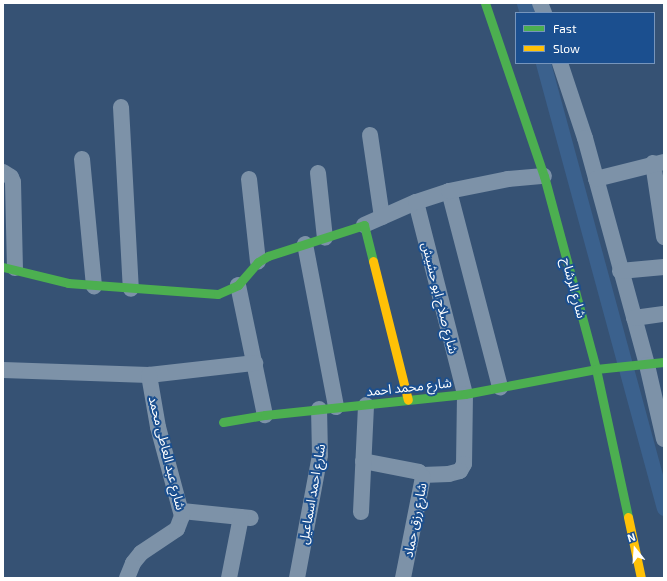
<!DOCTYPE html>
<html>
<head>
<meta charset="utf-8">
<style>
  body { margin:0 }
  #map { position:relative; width:667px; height:581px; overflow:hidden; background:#365274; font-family:"Exo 2","Noto Sans Arabic",sans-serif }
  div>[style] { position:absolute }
  .canal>* { height:15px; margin:-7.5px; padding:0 7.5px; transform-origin:7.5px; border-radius:7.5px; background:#3b618d }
  .street>* { height:16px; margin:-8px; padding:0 8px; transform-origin:8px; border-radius:8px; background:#7d92a8 }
  .fast>* { height:9px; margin:-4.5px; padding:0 4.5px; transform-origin:4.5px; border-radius:4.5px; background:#4caf50 }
  .slow>* { height:9px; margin:-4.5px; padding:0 4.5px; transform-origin:4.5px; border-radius:4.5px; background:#ffc107 }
  span { translate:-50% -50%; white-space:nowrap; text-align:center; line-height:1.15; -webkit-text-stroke:4px #1b4f8f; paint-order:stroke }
  .street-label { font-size:13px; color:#fff }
  .frame { position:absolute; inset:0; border:4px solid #fff; pointer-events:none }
  .legend { position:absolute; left:515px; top:12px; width:140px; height:52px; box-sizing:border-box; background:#1b4f8f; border:1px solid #7695bc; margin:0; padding:5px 7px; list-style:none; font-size:12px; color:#fff }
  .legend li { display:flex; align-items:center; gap:8px; height:20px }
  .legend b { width:20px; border:1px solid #7695bc }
  .north { position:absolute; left:615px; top:529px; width:40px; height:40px; -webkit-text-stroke:3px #1b4f8f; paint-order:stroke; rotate:343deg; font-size:11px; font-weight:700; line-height:16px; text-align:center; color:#fff }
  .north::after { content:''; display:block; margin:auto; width:14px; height:18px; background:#fff; clip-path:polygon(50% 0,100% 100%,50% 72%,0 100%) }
</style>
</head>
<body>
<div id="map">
  <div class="canal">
    <i style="left:524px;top:3px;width:10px;rotate:73deg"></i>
    <i style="left:543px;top:63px;width:461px;rotate:74.8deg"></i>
  </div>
  <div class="street">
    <i style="left:540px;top:3px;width:11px;rotate:68deg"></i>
    <i style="left:560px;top:63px;width:79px;rotate:71.6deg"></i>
    <i style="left:585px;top:138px;width:235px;rotate:74.7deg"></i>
    <i style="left:647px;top:365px;width:76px;rotate:77.1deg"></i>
    <i style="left:121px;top:107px;width:182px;rotate:86.9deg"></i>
    <i style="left:370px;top:135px;width:83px;rotate:81.7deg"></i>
    <i style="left:82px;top:159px;width:128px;rotate:84.6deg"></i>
    <i style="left:653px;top:163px;width:75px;rotate:81.5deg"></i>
    <i style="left:3px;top:172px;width:9px;rotate:32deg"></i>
    <i style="left:11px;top:177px;width:5px;rotate:68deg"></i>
    <i style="left:13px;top:182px;width:86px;rotate:88.7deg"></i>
    <i style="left:318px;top:173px;width:65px;rotate:83.9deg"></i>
    <i style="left:249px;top:179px;width:83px;rotate:83.8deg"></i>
    <i style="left:596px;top:179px;width:70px;rotate:-14deg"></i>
    <i style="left:449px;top:191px;width:203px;rotate:75.4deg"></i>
    <i style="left:416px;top:202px;width:198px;rotate:75.7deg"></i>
    <i style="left:465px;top:394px;width:70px;rotate:90.8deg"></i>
    <i style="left:464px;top:464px;width:8px;rotate:120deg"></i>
    <i style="left:460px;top:471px;width:11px;rotate:165deg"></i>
    <i style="left:449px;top:474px;width:27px;rotate:178deg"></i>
    <i style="left:364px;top:225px;width:57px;rotate:-23.9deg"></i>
    <i style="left:416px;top:202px;width:35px;rotate:-18deg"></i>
    <i style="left:449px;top:191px;width:60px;rotate:-11.5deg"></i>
    <i style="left:508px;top:179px;width:36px;rotate:-5deg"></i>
    <i style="left:305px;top:244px;width:166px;rotate:79.2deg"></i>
    <i style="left:620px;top:271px;width:44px;rotate:-5.2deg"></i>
    <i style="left:238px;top:285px;width:133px;rotate:78.3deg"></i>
    <i style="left:634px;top:318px;width:30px;rotate:-8deg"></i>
    <i style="left:3px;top:370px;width:146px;rotate:2deg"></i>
    <i style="left:149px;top:375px;width:107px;rotate:-6.5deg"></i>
    <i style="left:363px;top:461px;width:57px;rotate:11.1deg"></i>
    <i style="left:419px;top:472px;width:6px;rotate:51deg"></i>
    <i style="left:423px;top:477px;width:103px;rotate:101.2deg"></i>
    <i style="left:182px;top:511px;width:69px;rotate:5.8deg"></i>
    <i style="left:361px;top:512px;width:107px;rotate:-87.3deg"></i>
    <i style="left:127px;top:578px;width:16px;rotate:-68deg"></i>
    <i style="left:133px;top:563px;width:13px;rotate:-51deg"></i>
    <i style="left:141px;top:553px;width:43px;rotate:-33.7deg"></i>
    <i style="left:177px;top:529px;width:14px;rotate:-69deg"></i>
    <i style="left:182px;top:516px;width:92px;rotate:-105.1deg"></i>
    <i style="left:158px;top:427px;width:53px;rotate:-99.8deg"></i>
    <i style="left:229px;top:578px;width:62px;rotate:-78.9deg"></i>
    <i style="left:297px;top:578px;width:125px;rotate:-79.4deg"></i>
    <i style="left:320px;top:455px;width:46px;rotate:-91.2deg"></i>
  </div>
  <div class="fast">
    <i style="left:485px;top:3px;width:183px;rotate:71.2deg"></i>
    <i style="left:544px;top:176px;width:200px;rotate:74.9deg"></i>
    <i style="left:596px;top:369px;width:151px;rotate:77.8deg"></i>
    <i style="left:3px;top:267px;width:67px;rotate:13.8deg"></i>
    <i style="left:68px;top:283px;width:150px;rotate:4.2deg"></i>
    <i style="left:218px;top:294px;width:22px;rotate:-24deg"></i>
    <i style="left:238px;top:285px;width:30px;rotate:-49deg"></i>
    <i style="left:258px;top:262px;width:12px;rotate:-31deg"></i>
    <i style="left:268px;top:256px;width:101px;rotate:-17.9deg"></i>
    <i style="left:364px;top:225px;width:37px;rotate:76deg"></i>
    <i style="left:223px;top:422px;width:43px;rotate:-9.5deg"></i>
    <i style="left:265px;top:415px;width:201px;rotate:-6deg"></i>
    <i style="left:465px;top:394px;width:133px;rotate:-10.8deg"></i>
    <i style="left:596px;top:369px;width:68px;rotate:-5.9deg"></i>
  </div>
  <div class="slow">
    <i style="left:373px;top:261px;width:143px;rotate:75.9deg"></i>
    <i style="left:628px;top:517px;width:62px;rotate:78deg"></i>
  </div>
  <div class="street-label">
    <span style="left:574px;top:288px;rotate:75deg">شارع الرشاح</span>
    <span style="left:440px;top:298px;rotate:76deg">شارع صلاح ابو حشيش</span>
    <span style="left:409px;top:387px;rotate:-6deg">شارع محمد احمد</span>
    <span style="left:167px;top:453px;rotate:76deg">شارع عبد العاطى محمد</span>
    <span style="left:312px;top:494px;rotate:-80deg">شارع احمد اسماعيل</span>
    <span style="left:415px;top:520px;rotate:-79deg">شارع رزق حماد</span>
  </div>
  <div class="frame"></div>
  <ul class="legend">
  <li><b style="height:5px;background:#4caf50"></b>Fast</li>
  <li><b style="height:5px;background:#ffc107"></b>Slow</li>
  </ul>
  <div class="north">N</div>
</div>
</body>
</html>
